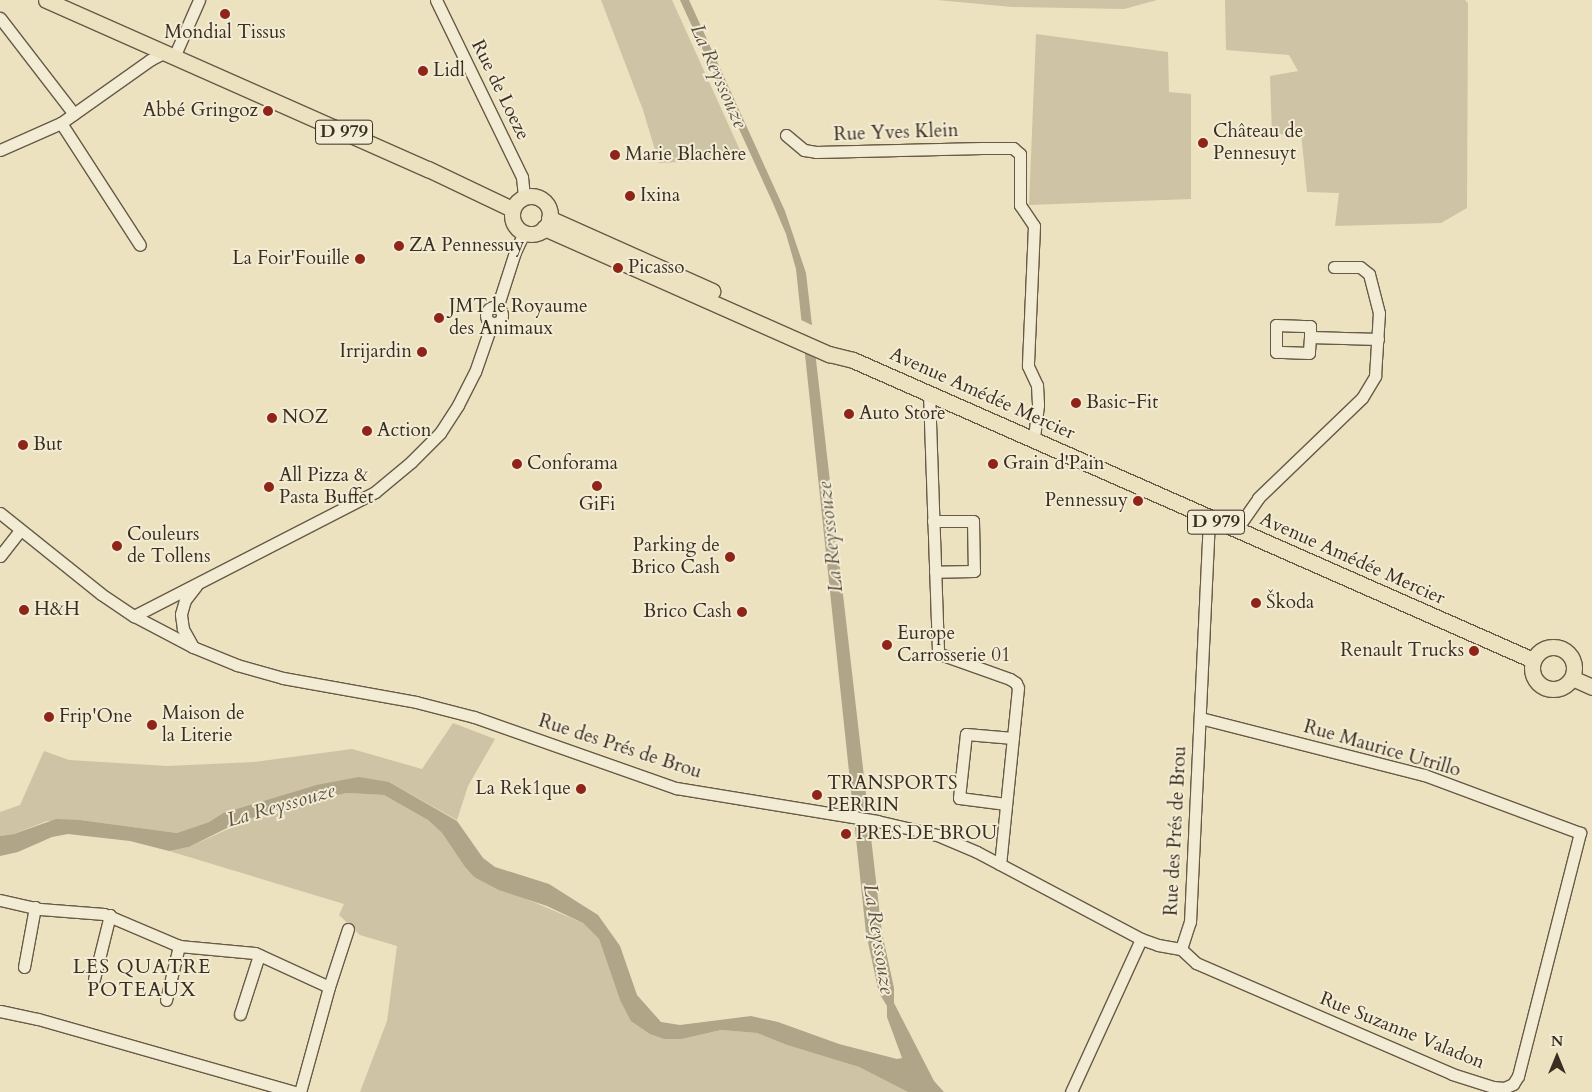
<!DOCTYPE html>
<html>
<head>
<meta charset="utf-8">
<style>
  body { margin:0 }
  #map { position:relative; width:1592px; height:1092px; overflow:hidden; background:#ece2bf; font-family:Cardo,serif }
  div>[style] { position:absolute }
  .green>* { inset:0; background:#cec3a4 }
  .water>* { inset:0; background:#b0a489 }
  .pier>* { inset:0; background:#ece2bf }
  .roads { filter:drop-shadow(1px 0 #675a48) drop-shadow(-1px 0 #675a48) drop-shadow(0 1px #675a48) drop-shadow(0 -1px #675a48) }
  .minor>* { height:11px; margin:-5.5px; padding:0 5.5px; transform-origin:5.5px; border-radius:5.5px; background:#f3ecd5 }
  .minor>.ring { margin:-5.5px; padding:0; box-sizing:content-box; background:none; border:11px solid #f3ecd5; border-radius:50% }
  .major>* { height:15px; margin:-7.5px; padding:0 7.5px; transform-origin:7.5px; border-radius:7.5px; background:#ece2bf }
  .major>.ring { margin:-7.5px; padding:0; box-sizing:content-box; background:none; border:15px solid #ece2bf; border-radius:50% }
  .dots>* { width:14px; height:14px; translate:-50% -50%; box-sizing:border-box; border:2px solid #f3ecd5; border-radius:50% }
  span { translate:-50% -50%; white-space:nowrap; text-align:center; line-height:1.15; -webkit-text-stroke:4px #f3ecd5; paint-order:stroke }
  .shield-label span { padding:1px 4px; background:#f3ecd5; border:1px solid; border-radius:4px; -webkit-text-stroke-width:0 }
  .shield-label { font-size:18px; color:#3b2d20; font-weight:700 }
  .poi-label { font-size:19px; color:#3b2d20 }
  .left { translate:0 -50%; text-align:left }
  .right { translate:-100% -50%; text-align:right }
  .street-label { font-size:19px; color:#3b2d20 }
  .water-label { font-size:20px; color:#5e5140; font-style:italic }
  .neighbourhood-label { font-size:20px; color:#3b2d20; letter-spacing:1px }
  .north { position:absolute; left:1532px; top:1032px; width:50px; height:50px; -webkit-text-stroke:4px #f3ecd5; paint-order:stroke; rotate:0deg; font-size:14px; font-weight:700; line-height:20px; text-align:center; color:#3b2d20 }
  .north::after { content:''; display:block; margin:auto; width:18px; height:22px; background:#3b2d20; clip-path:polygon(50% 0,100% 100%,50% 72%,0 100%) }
</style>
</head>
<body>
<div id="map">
  <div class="green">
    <i style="clip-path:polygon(601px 0,672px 0,744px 159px,659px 163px,643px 110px)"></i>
    <i style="clip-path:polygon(937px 0,1157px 0,1124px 9px,1012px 7px)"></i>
    <i style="clip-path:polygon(1225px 0,1465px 0,1468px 3px,1467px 208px,1441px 223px,1335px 226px,1339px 193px,1307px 192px,1301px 133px,1272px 135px,1270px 76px,1298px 71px,1289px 55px,1226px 50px)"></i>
    <i style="clip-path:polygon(1036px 34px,1168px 52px,1169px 92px,1191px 94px,1191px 199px,1029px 205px)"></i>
    <i style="clip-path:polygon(453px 723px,495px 739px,468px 786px,457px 820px,389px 782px,316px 785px,223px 813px,209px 822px,177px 833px,80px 820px,47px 821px,14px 834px,0 836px,0 812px,20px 805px,44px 751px,69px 760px,167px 766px,254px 762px,352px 749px,422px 769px)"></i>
    <i style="clip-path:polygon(347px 793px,384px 795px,428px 820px,442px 833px,465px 867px,474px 877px,583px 923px,599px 939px,620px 1000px,682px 1039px,721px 1030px,757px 1033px,787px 1045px,859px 1067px,908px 1092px,360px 1092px,387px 1021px,397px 946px,360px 935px,339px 915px,344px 904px,169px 851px,189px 847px,263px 813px,286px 806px)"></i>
  </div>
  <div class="water">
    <i style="clip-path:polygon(680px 0,689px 0,785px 211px,806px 273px,882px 933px,894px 988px,894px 1003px,934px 1081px,944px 1092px,908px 1092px,859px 1067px,787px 1045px,757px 1033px,721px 1030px,682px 1039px,664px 1039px,650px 1034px,631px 1021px,620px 1000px,599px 939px,583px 923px,547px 906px,499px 890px,474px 877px,465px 867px,442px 833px,428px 820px,384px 795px,347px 793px,286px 806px,233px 825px,189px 847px,169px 851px,130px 841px,68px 834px,52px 837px,18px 852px,0 856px,0 836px,14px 834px,56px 819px,80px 820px,177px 833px,209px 822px,223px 813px,316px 785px,359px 777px,389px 782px,457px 821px,483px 858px,495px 867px,549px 884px,598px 915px,620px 946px,637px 995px,661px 1022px,680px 1025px,751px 1016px,778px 1022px,839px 1044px,897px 1059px,902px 1058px,887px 1017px,887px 1006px,879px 993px,866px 933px,796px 269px,786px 234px,772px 201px)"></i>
  </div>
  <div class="pier">
    <i style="clip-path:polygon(799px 319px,816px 327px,820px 360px,802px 352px)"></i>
  </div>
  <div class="roads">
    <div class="minor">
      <i style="left:436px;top:0;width:197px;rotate:64.1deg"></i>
      <i style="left:522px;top:177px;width:20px;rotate:84deg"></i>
      <i style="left:0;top:18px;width:121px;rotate:52.4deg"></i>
      <i style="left:174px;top:57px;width:62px;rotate:-66.3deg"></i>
      <i style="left:61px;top:123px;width:145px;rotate:57.1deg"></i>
      <i style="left:786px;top:135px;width:23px;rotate:40deg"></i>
      <i style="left:804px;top:150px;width:12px;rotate:9deg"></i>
      <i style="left:816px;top:152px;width:166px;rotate:-1.4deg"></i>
      <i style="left:982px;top:148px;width:31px"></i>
      <i style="left:1013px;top:148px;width:9px;rotate:41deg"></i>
      <i style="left:1020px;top:154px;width:51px;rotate:90deg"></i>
      <i style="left:1020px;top:205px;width:25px;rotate:56deg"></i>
      <i style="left:1034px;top:226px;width:140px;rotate:92.5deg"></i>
      <i style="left:1028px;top:366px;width:21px;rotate:65deg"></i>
      <i style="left:1037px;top:385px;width:20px;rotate:87deg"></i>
      <i style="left:1038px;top:405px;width:34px;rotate:97deg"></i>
      <i style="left:0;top:150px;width:67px;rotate:-23.9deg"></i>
      <i style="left:61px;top:123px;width:109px;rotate:-35.3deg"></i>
      <i style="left:150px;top:60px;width:17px;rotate:-28deg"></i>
      <i class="ring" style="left:486px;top:307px;width:5px;height:5px"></i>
      <i style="left:497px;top:308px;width:59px;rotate:-72.2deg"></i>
      <i style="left:515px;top:252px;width:21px;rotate:-65deg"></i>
      <i style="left:1310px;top:337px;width:16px;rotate:94deg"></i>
      <i style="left:1309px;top:353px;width:33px;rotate:-178deg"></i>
      <i style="left:1276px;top:352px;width:27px;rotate:-90deg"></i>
      <i style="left:1276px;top:325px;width:34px;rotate:2deg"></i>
      <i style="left:1310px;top:326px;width:11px;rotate:90deg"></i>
      <i style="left:1310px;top:337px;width:68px;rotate:1.7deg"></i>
      <i style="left:929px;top:393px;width:258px;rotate:88deg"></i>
      <i style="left:938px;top:651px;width:4px;rotate:56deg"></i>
      <i style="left:940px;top:654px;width:74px;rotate:19.7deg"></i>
      <i style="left:1010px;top:679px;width:7px;rotate:34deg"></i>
      <i style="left:1016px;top:683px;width:5px;rotate:68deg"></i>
      <i style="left:1018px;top:688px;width:177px;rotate:95.8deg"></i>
      <i style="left:0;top:513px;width:129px;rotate:38.7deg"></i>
      <i style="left:101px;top:594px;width:40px;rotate:34deg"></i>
      <i style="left:134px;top:616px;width:67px;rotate:27.7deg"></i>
      <i style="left:193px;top:647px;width:48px;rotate:22.2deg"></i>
      <i style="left:237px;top:665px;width:48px;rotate:15.8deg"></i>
      <i style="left:283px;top:678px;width:135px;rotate:10.2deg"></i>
      <i style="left:416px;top:702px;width:60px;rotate:14.5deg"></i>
      <i style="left:474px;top:717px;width:214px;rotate:19.4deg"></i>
      <i style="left:676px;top:788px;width:204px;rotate:9.3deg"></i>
      <i style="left:877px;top:821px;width:62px;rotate:13.1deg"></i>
      <i style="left:937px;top:835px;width:43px;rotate:23deg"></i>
      <i style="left:977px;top:852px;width:186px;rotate:27.9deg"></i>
      <i style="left:1141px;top:939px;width:18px;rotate:19deg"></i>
      <i style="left:1158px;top:945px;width:23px;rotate:10deg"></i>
      <i style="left:1181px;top:949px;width:28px;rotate:-72deg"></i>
      <i style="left:1190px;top:922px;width:404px;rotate:-87.3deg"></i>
      <i style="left:933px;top:521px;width:40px"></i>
      <i style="left:973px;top:521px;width:50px;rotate:88.9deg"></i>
      <i style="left:974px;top:571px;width:39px;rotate:179deg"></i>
      <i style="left:1236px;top:530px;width:39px;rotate:-55deg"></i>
      <i style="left:1258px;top:498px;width:144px;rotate:-43.9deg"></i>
      <i style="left:1362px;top:398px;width:26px;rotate:-59deg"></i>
      <i style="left:1375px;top:376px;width:63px;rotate:-86.4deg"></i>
      <i style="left:1379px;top:313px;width:40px;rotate:-104.4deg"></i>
      <i style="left:1369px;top:274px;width:11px;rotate:-142deg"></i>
      <i style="left:1360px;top:267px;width:26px;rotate:180deg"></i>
      <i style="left:0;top:556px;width:33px;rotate:-52deg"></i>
      <i style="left:134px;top:616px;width:271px;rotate:-27.2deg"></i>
      <i style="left:375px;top:492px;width:47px;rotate:-39.8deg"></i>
      <i style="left:411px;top:462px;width:41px;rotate:-45deg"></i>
      <i style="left:440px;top:433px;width:33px;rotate:-57deg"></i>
      <i style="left:458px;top:405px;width:37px;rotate:-63deg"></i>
      <i style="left:475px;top:372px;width:52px;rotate:-70.9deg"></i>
      <i style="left:193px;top:647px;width:21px;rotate:-119deg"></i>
      <i style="left:183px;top:629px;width:15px;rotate:-98deg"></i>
      <i style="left:181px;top:614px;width:15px;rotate:-74deg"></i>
      <i style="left:185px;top:600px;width:18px;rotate:-52deg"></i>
      <i style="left:1006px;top:804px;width:47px;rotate:-172.7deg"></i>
      <i style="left:959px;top:798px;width:64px;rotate:-83.8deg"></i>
      <i style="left:966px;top:734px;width:47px;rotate:4.9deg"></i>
      <i style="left:0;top:900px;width:41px;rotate:12.7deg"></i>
      <i style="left:40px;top:909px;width:64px;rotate:4.5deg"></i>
      <i style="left:104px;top:914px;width:82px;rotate:23.1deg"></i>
      <i style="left:179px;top:946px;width:76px;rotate:5.3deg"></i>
      <i style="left:255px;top:953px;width:81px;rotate:24.7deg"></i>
      <i style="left:329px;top:987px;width:109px;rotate:105.4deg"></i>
      <i style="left:1181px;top:949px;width:21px;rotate:43deg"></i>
      <i style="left:1196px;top:963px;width:279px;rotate:23.4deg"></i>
      <i style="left:1452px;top:1074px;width:43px;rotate:17.6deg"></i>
      <i style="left:1493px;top:1087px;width:11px;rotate:5deg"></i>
      <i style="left:1504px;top:1088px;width:10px;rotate:-24deg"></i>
      <i style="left:1513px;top:1084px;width:9px;rotate:-58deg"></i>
      <i style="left:1518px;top:1076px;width:251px;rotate:-75.7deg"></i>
      <i style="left:1580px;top:833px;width:166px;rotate:-159.6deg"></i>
      <i style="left:1424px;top:775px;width:231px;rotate:-165.7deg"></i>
      <i style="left:24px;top:967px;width:61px;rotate:-79.6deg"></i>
      <i style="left:94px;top:979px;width:66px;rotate:-76deg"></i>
      <i style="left:329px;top:987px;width:61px;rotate:-71.9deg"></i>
      <i style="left:166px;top:1000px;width:56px;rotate:-76.5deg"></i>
      <i style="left:0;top:1011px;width:39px;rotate:12deg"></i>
      <i style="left:38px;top:1019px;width:267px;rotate:15.9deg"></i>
      <i style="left:240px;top:1014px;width:62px;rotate:-72.1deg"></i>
      <i style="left:1071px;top:1092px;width:168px;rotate:-65.4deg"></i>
    </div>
    <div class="major">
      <i style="left:46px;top:0;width:418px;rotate:23.9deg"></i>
      <i style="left:428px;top:169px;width:93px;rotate:25.5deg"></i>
      <i class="ring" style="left:512px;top:196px;width:23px;height:23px"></i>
      <i style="left:549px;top:218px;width:179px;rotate:24.1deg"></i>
      <i style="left:544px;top:228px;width:312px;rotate:23.9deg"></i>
      <i style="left:829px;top:354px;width:25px;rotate:14deg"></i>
      <i style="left:853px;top:360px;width:743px;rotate:23.81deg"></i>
      <i class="ring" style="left:1532px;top:647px;width:27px;height:27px"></i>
      <i style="left:1572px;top:678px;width:22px;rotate:24deg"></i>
    </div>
  </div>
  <div class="dots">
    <i style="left:225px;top:14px;background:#8f2418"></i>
    <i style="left:423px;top:71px;background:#8f2418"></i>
    <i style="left:268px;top:111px;background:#8f2418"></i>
    <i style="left:1203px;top:143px;background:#8f2418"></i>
    <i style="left:615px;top:155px;background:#8f2418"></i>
    <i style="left:630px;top:196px;background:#8f2418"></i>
    <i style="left:399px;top:246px;background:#8f2418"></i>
    <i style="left:360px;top:259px;background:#8f2418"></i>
    <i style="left:618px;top:268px;background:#8f2418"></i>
    <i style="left:439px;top:318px;background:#8f2418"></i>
    <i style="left:422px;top:352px;background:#8f2418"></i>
    <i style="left:1076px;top:403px;background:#8f2418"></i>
    <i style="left:849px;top:414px;background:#8f2418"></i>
    <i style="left:272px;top:418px;background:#8f2418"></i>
    <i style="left:367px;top:431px;background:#8f2418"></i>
    <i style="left:23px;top:445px;background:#8f2418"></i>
    <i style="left:517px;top:464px;background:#8f2418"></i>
    <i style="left:993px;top:464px;background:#8f2418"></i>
    <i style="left:597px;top:486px;background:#8f2418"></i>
    <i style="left:269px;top:487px;background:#8f2418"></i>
    <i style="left:1138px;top:501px;background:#8f2418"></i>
    <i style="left:117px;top:546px;background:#8f2418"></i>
    <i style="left:730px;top:557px;background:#8f2418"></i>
    <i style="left:1256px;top:603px;background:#8f2418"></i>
    <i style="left:24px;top:610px;background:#8f2418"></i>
    <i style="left:742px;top:612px;background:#8f2418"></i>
    <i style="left:887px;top:645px;background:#8f2418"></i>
    <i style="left:1474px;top:651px;background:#8f2418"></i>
    <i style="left:49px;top:717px;background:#8f2418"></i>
    <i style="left:152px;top:725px;background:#8f2418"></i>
    <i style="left:581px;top:789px;background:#8f2418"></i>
    <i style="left:817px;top:795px;background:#8f2418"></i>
    <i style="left:846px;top:834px;background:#8f2418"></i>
  </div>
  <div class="shield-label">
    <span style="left:344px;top:132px">D 979</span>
    <span style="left:1216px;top:522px">D 979</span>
  </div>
  <div class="poi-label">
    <span style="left:225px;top:33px">Mondial Tissus</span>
    <span class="left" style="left:433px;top:71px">Lidl</span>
    <span class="right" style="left:258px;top:111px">Abbé Gringoz</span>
    <span class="left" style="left:1213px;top:143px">Château de<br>Pennesuyt</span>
    <span class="left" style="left:625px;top:155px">Marie Blachère</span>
    <span class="left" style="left:640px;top:196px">Ixina</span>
    <span class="left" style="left:409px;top:246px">ZA Pennessuy</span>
    <span class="right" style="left:350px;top:259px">La Foir'Fouille</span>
    <span class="left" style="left:628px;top:268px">Picasso</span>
    <span class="left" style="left:449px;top:318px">JMT le Royaume<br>des Animaux</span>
    <span class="right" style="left:412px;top:352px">Irrijardin</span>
    <span class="left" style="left:1086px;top:403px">Basic-Fit</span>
    <span class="left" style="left:859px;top:414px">Auto Store</span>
    <span class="left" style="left:282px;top:418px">NOZ</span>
    <span class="left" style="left:377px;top:431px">Action</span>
    <span class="left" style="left:33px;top:445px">But</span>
    <span class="left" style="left:527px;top:464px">Conforama</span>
    <span class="left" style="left:1003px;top:464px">Grain d'Pain</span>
    <span class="left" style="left:279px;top:487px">All Pizza &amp;<br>Pasta Buffet</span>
    <span class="right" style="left:1128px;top:501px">Pennessuy</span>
    <span style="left:597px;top:505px">GiFi</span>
    <span class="left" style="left:127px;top:546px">Couleurs<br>de Tollens</span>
    <span class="right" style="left:720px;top:557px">Parking de<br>Brico Cash</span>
    <span class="left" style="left:1266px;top:603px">Škoda</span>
    <span class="left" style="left:34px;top:610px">H&amp;H</span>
    <span class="right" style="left:732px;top:612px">Brico Cash</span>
    <span class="left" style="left:897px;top:645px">Europe<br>Carrosserie 01</span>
    <span class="right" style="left:1464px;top:651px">Renault Trucks</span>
    <span class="left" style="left:162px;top:725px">Maison de<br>la Literie</span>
    <span class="left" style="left:59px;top:717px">Frip'One</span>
    <span class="left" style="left:827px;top:795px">TRANSPORTS<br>PERRIN</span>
    <span class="right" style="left:571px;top:789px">La Rek1que</span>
    <span class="left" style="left:856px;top:834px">PRES DE BROU</span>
  </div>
  <div class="street-label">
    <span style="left:500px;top:90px;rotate:64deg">Rue de Loeze</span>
    <span style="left:896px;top:133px;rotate:-2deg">Rue Yves Klein</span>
    <span style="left:982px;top:394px;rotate:24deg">Avenue Amédée Mercier</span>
    <span style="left:1352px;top:559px;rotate:24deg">Avenue Amédée Mercier</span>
    <span style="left:620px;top:747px;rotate:18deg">Rue des Prés de Brou</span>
    <span style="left:1382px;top:749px;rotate:16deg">Rue Maurice Utrillo</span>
    <span style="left:1176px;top:831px;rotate:-87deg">Rue des Prés de Brou</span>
    <span style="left:1402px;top:1031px;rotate:22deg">Rue Suzanne Valadon</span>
  </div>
  <div class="water-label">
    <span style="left:719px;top:76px;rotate:66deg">La Reyssouze</span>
    <span style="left:830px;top:537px;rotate:-96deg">La Reyssouze</span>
    <span style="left:281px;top:805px;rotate:-16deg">La Reyssouze</span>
    <span style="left:879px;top:939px;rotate:81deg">La Reyssouze</span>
  </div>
  <div class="neighbourhood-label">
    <span style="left:142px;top:978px">LES QUATRE<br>POTEAUX</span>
  </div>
  <div class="north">N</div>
</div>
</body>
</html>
